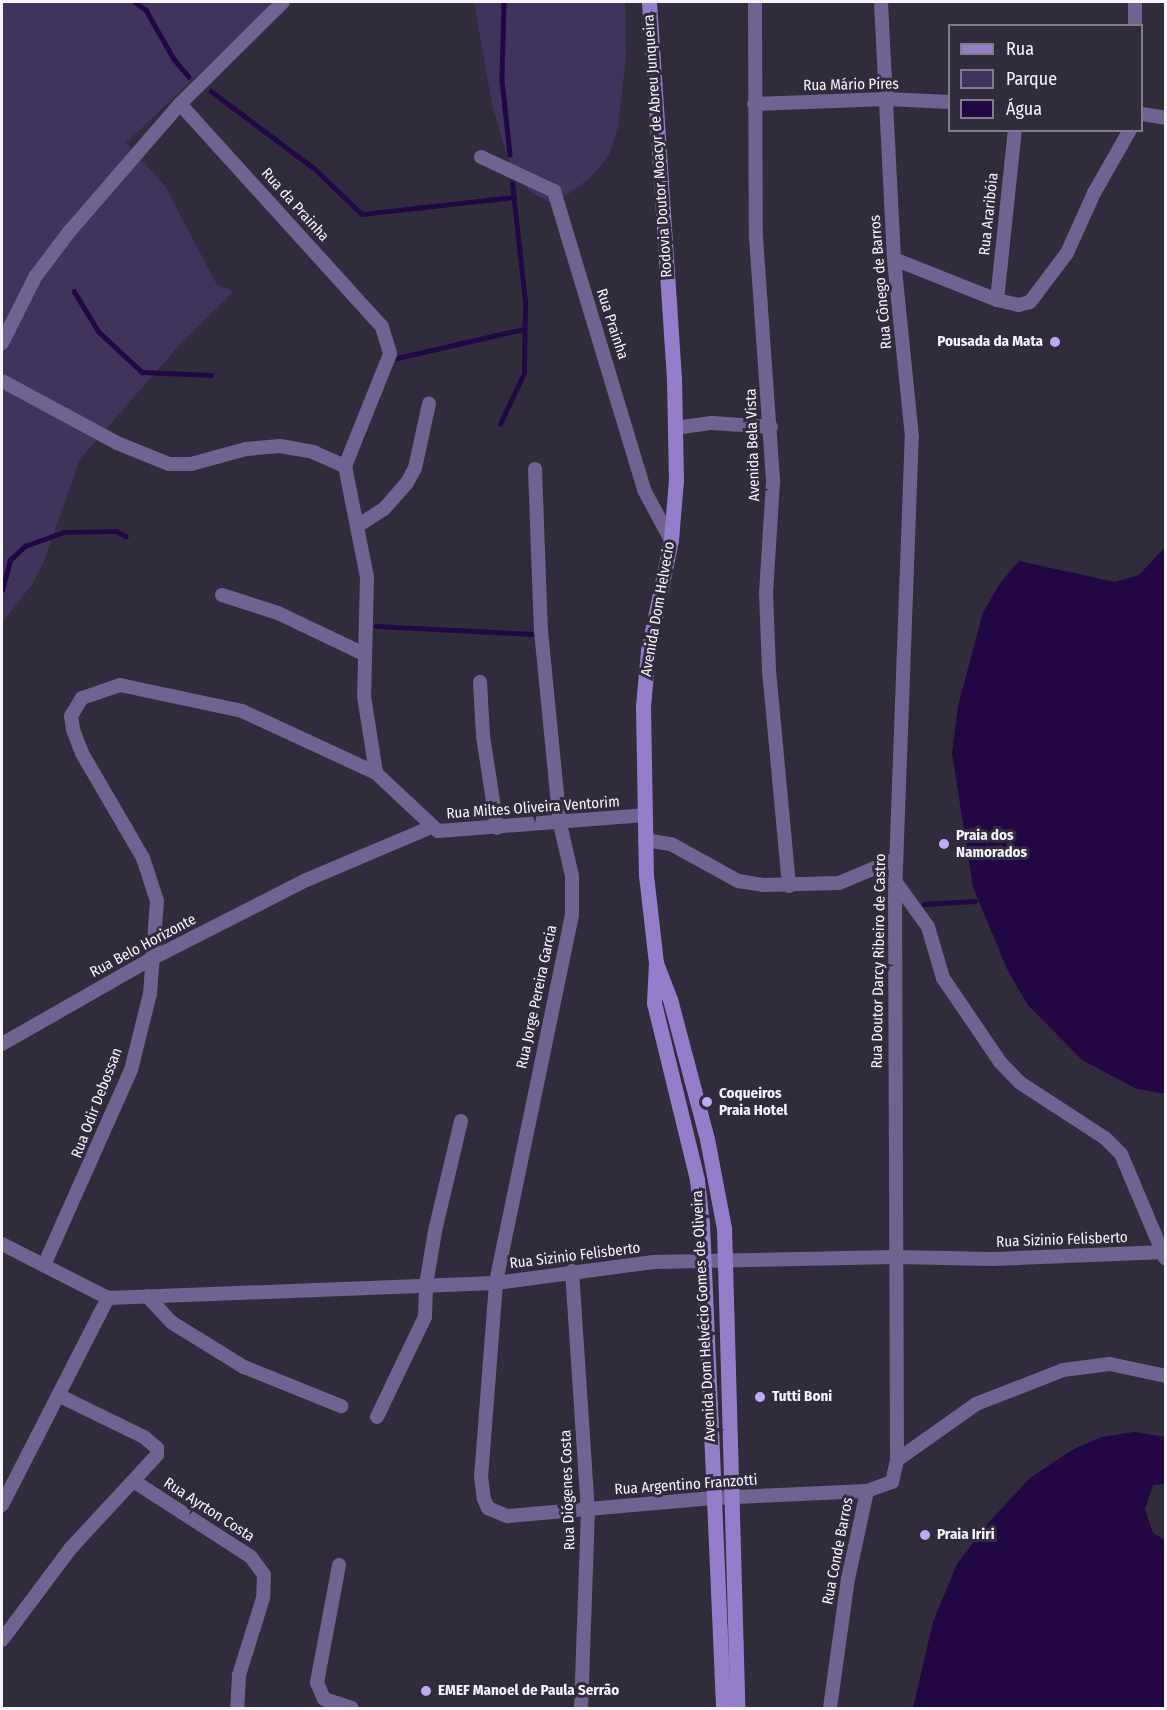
<!DOCTYPE html>
<html>
<head>
<meta charset="utf-8">
<style>
  body { margin:0 }
  #map { position:relative; width:1167px; height:1710px; overflow:hidden; background:#312c3c; font-family:"Fira Sans Condensed",sans-serif }
  div>[style] { position:absolute }
  .green>* { inset:0; background:#40345c }
  .water>* { inset:0; background:#220744 }
  .stream>* { height:4.5px; margin:-2.25px; padding:0 2.25px; transform-origin:2.25px; border-radius:2.25px; background:#220744 }
  .street>* { height:14px; margin:-7px; padding:0 7px; transform-origin:7px; border-radius:7px; background:#706392 }
  .secondary>* { height:15px; margin:-7.5px; padding:0 7.5px; transform-origin:7.5px; border-radius:7.5px; background:#947ec9 }
  .dots>* { width:16px; height:16px; translate:-50% -50%; box-sizing:border-box; border:3px solid #312c3c; border-radius:50% }
  span { translate:-50% -50%; white-space:nowrap; text-align:center; line-height:1.15; -webkit-text-stroke:6px #312c3c; paint-order:stroke }
  .street-label { font-size:15px; color:#f6f3fe }
  .poi-label { font-size:15px; color:#f6f3fe; font-weight:700 }
  .right { translate:-100% -50%; text-align:right }
  .left { translate:0 -50%; text-align:left }
  .frame { position:absolute; inset:0; border:3px solid #f6f3fe; pointer-events:none }
  .legend { position:absolute; left:948px; top:24px; width:195px; height:108px; box-sizing:border-box; background:#312c3c; border:2px solid #807c8a; margin:0; padding:8px 10px; list-style:none; font-size:18px; color:#f6f3fe }
  .legend li { display:flex; align-items:center; gap:12px; height:30px }
  .legend b { width:30px; border:2px solid #807c8a }
</style>
</head>
<body>
<div id="map">
  <div class="green">
    <i style="clip-path:polygon(2px 2px,274px 2px,126px 143px,165px 186px,217px 285px,234px 291px,180px 344px,80px 459px,44px 561px,33px 583px,2px 623px)"></i>
    <i style="clip-path:polygon(474px 2px,625px 2px,626px 56px,618px 127px,609px 155px,591px 177px,553px 205px,529px 190px,511px 167px,493px 109px)"></i>
  </div>
  <div class="water">
    <i style="clip-path:polygon(1165px 547px,1166px 1093px,1160px 1093px,1137px 1089px,1082px 1060px,1027px 1004px,1007px 969px,973px 887px,952px 753px,958px 706px,983px 612px,1001px 582px,1019px 561px,1115px 582px,1139px 575px)"></i>
    <i style="clip-path:polygon(1134px 1432px,1165px 1437px,1165px 1484px,1153px 1485px,1145px 1509px,1153px 1533px,1165px 1540px,1165px 1708px,913px 1708px,933px 1622px,957px 1564px,989px 1522px,1030px 1478px,1072px 1450px,1101px 1437px)"></i>
  </div>
  <div class="stream">
    <i style="left:135px;top:2px;width:14px;rotate:36deg"></i>
    <i style="left:146px;top:10px;width:56px;rotate:60.3deg"></i>
    <i style="left:174px;top:59px;width:23px;rotate:50deg"></i>
    <i style="left:504px;top:2px;width:78px;rotate:91.5deg"></i>
    <i style="left:502px;top:80px;width:75px;rotate:83.9deg"></i>
    <i style="left:211px;top:91px;width:130px;rotate:36.9deg"></i>
    <i style="left:315px;top:169px;width:65px;rotate:43.8deg"></i>
    <i style="left:362px;top:214px;width:153px;rotate:-6.4deg"></i>
    <i style="left:74px;top:291px;width:48px;rotate:58.6deg"></i>
    <i style="left:99px;top:332px;width:59px;rotate:42.9deg"></i>
    <i style="left:142px;top:372px;width:69px;rotate:2.5deg"></i>
    <i style="left:397px;top:358px;width:130px;rotate:-12.9deg"></i>
    <i style="left:500px;top:424px;width:56px;rotate:-64.8deg"></i>
    <i style="left:524px;top:373px;width:72px;rotate:-89.2deg"></i>
    <i style="left:525px;top:301px;width:118px;rotate:-96.3deg"></i>
    <i style="left:2px;top:590px;width:31px;rotate:-75deg"></i>
    <i style="left:10px;top:560px;width:21px;rotate:-43deg"></i>
    <i style="left:25px;top:546px;width:41px;rotate:-19.7deg"></i>
    <i style="left:64px;top:532px;width:52px;rotate:-1.1deg"></i>
    <i style="left:116px;top:531px;width:11px;rotate:27deg"></i>
    <i style="left:376px;top:626px;width:156px;rotate:2.9deg"></i>
    <i style="left:924px;top:904px;width:51px;rotate:-3.4deg"></i>
  </div>
  <div class="street">
    <i style="left:283px;top:2px;width:145px;rotate:135.3deg"></i>
    <i style="left:180px;top:104px;width:301px;rotate:47.8deg"></i>
    <i style="left:382px;top:327px;width:28px;rotate:73deg"></i>
    <i style="left:390px;top:354px;width:121px;rotate:111.9deg"></i>
    <i style="left:755px;top:2px;width:235px;rotate:89.8deg"></i>
    <i style="left:756px;top:237px;width:246px;rotate:86deg"></i>
    <i style="left:773px;top:482px;width:110px;rotate:93.6deg"></i>
    <i style="left:766px;top:592px;width:78px;rotate:87.8deg"></i>
    <i style="left:769px;top:670px;width:217px;rotate:84.7deg"></i>
    <i style="left:1135px;top:26px;width:24px;rotate:-90deg"></i>
    <i style="left:754px;top:104px;width:132px;rotate:-2.2deg"></i>
    <i style="left:886px;top:99px;width:64px;rotate:2.7deg"></i>
    <i style="left:1142px;top:114px;width:24px;rotate:9deg"></i>
    <i style="left:481px;top:157px;width:81px;rotate:25deg"></i>
    <i style="left:554px;top:191px;width:312px;rotate:73.2deg"></i>
    <i style="left:644px;top:490px;width:57px;rotate:61.6deg"></i>
    <i style="left:894px;top:259px;width:111px;rotate:21.7deg"></i>
    <i style="left:997px;top:300px;width:22px;rotate:13deg"></i>
    <i style="left:1018px;top:305px;width:12px;rotate:-14deg"></i>
    <i style="left:1030px;top:302px;width:61px;rotate:-52.9deg"></i>
    <i style="left:1067px;top:253px;width:66px;rotate:-65.8deg"></i>
    <i style="left:1094px;top:193px;width:73px;rotate:-60.3deg"></i>
    <i style="left:997px;top:300px;width:171px;rotate:-84deg"></i>
    <i style="left:2px;top:343px;width:74px;rotate:-63.4deg"></i>
    <i style="left:35px;top:277px;width:56px;rotate:-52.9deg"></i>
    <i style="left:69px;top:232px;width:169px;rotate:-49.1deg"></i>
    <i style="left:2px;top:381px;width:131px;rotate:28.3deg"></i>
    <i style="left:117px;top:443px;width:56px;rotate:22deg"></i>
    <i style="left:169px;top:464px;width:22px"></i>
    <i style="left:191px;top:464px;width:57px;rotate:-15.3deg"></i>
    <i style="left:246px;top:449px;width:34px;rotate:-5deg"></i>
    <i style="left:280px;top:446px;width:34px;rotate:10deg"></i>
    <i style="left:313px;top:452px;width:35px;rotate:24deg"></i>
    <i style="left:345px;top:466px;width:113px;rotate:78.8deg"></i>
    <i style="left:367px;top:577px;width:119px;rotate:91.4deg"></i>
    <i style="left:364px;top:696px;width:78px;rotate:81.1deg"></i>
    <i style="left:675px;top:428px;width:37px;rotate:-8deg"></i>
    <i style="left:712px;top:423px;width:59px;rotate:3.9deg"></i>
    <i style="left:535px;top:469px;width:162px;rotate:87.9deg"></i>
    <i style="left:541px;top:631px;width:194px;rotate:84.4deg"></i>
    <i style="left:560px;top:824px;width:53px;rotate:77deg"></i>
    <i style="left:572px;top:876px;width:39px;rotate:90deg"></i>
    <i style="left:572px;top:915px;width:376px;rotate:101.7deg"></i>
    <i style="left:496px;top:1283px;width:194px;rotate:94.4deg"></i>
    <i style="left:481px;top:1476px;width:23px;rotate:83deg"></i>
    <i style="left:484px;top:1499px;width:10px;rotate:66deg"></i>
    <i style="left:488px;top:1508px;width:21px;rotate:23deg"></i>
    <i style="left:507px;top:1516px;width:207px;rotate:-5deg"></i>
    <i style="left:713px;top:1498px;width:154px;rotate:-2.6deg"></i>
    <i style="left:359px;top:525px;width:30px;rotate:-33deg"></i>
    <i style="left:384px;top:509px;width:35px;rotate:-49deg"></i>
    <i style="left:407px;top:483px;width:17px;rotate:-62deg"></i>
    <i style="left:415px;top:468px;width:66px;rotate:-77.7deg"></i>
    <i style="left:222px;top:595px;width:59px;rotate:17.8deg"></i>
    <i style="left:278px;top:613px;width:95px;rotate:25.5deg"></i>
    <i style="left:480px;top:682px;width:54px;rotate:86.8deg"></i>
    <i style="left:483px;top:736px;width:93px;rotate:81.3deg"></i>
    <i style="left:645px;top:840px;width:26px;rotate:9deg"></i>
    <i style="left:671px;top:844px;width:77px;rotate:28.9deg"></i>
    <i style="left:738px;top:881px;width:25px;rotate:9deg"></i>
    <i style="left:763px;top:885px;width:76px;rotate:-1.5deg"></i>
    <i style="left:839px;top:883px;width:62px;rotate:-22.8deg"></i>
    <i style="left:895px;top:881px;width:57px;rotate:54.3deg"></i>
    <i style="left:928px;top:927px;width:53px;rotate:73.6deg"></i>
    <i style="left:943px;top:978px;width:102px;rotate:55.8deg"></i>
    <i style="left:1000px;top:1062px;width:28px;rotate:46deg"></i>
    <i style="left:1019px;top:1082px;width:103px;rotate:33.1deg"></i>
    <i style="left:1105px;top:1138px;width:23px;rotate:45deg"></i>
    <i style="left:1121px;top:1154px;width:113px;rotate:67.1deg"></i>
    <i style="left:2px;top:1044px;width:174px;rotate:-29.7deg"></i>
    <i style="left:153px;top:958px;width:169px;rotate:-27deg"></i>
    <i style="left:304px;top:881px;width:138px;rotate:-23deg"></i>
    <i style="left:2px;top:1244px;width:119px;rotate:27deg"></i>
    <i style="left:108px;top:1298px;width:388px;rotate:-2.2deg"></i>
    <i style="left:496px;top:1283px;width:159px;rotate:-7.6deg"></i>
    <i style="left:654px;top:1262px;width:241px;rotate:-1.2deg"></i>
    <i style="left:895px;top:1257px;width:98px;rotate:1.2deg"></i>
    <i style="left:993px;top:1259px;width:173px;rotate:-2.3deg"></i>
    <i style="left:45px;top:1263px;width:211px;rotate:-66deg"></i>
    <i style="left:131px;top:1070px;width:78px;rotate:-76deg"></i>
    <i style="left:150px;top:994px;width:93px;rotate:-85.7deg"></i>
    <i style="left:157px;top:901px;width:45px;rotate:-108deg"></i>
    <i style="left:143px;top:858px;width:121px;rotate:-120.2deg"></i>
    <i style="left:82px;top:753px;width:26px;rotate:-111deg"></i>
    <i style="left:73px;top:729px;width:13px;rotate:-99deg"></i>
    <i style="left:71px;top:716px;width:21px;rotate:-59deg"></i>
    <i style="left:82px;top:698px;width:40px;rotate:-18.9deg"></i>
    <i style="left:120px;top:685px;width:125px;rotate:12deg"></i>
    <i style="left:242px;top:711px;width:148px;rotate:24.8deg"></i>
    <i style="left:376px;top:773px;width:85px;rotate:43.1deg"></i>
    <i style="left:438px;top:831px;width:207px;rotate:-4.4deg"></i>
    <i style="left:572px;top:1271px;width:240px;rotate:86.2deg"></i>
    <i style="left:588px;top:1510px;width:198px;rotate:92deg"></i>
    <i style="left:147px;top:1296px;width:35px;rotate:47deg"></i>
    <i style="left:171px;top:1322px;width:86px;rotate:31.7deg"></i>
    <i style="left:244px;top:1367px;width:105px;rotate:21.9deg"></i>
    <i style="left:377px;top:1417px;width:111px;rotate:-64.4deg"></i>
    <i style="left:425px;top:1317px;width:32px;rotate:-88deg"></i>
    <i style="left:426px;top:1285px;width:55px;rotate:-80.5deg"></i>
    <i style="left:435px;top:1231px;width:113px;rotate:-76.7deg"></i>
    <i style="left:897px;top:1460px;width:97px;rotate:-35.3deg"></i>
    <i style="left:976px;top:1404px;width:93px;rotate:-21.3deg"></i>
    <i style="left:1063px;top:1370px;width:47px;rotate:-7.3deg"></i>
    <i style="left:1110px;top:1364px;width:57px;rotate:12.1deg"></i>
    <i style="left:135px;top:1482px;width:138px;rotate:32.9deg"></i>
    <i style="left:251px;top:1557px;width:22px;rotate:54deg"></i>
    <i style="left:264px;top:1575px;width:23px;rotate:92deg"></i>
    <i style="left:263px;top:1598px;width:81px;rotate:107.3deg"></i>
    <i style="left:239px;top:1675px;width:33px;rotate:93deg"></i>
    <i style="left:2px;top:1505px;width:233px;rotate:-62.9deg"></i>
    <i style="left:339px;top:1565px;width:120px;rotate:100.6deg"></i>
    <i style="left:317px;top:1683px;width:17px;rotate:66deg"></i>
    <i style="left:324px;top:1699px;width:29px;rotate:18deg"></i>
    <i style="left:2px;top:1640px;width:114px;rotate:-53.2deg"></i>
    <i style="left:70px;top:1549px;width:128px;rotate:-47.2deg"></i>
    <i style="left:157px;top:1455px;width:7px;rotate:-90deg"></i>
    <i style="left:157px;top:1448px;width:17px;rotate:-140deg"></i>
    <i style="left:144px;top:1437px;width:93px;rotate:-154deg"></i>
    <i style="left:830px;top:1708px;width:130px;rotate:-82.1deg"></i>
    <i style="left:848px;top:1579px;width:90px;rotate:-77.8deg"></i>
    <i style="left:867px;top:1491px;width:27px;rotate:-20deg"></i>
    <i style="left:892px;top:1482px;width:23px;rotate:-77deg"></i>
    <i style="left:897px;top:1460px;width:566px;rotate:-90.2deg"></i>
    <i style="left:895px;top:894px;width:457px;rotate:-87.9deg"></i>
    <i style="left:912px;top:437px;width:179px;rotate:-95.8deg"></i>
    <i style="left:894px;top:259px;width:257px;rotate:-92.9deg"></i>
  </div>
  <div class="secondary">
    <i style="left:649px;top:2px;width:377px;rotate:86.2deg"></i>
    <i style="left:674px;top:378px;width:102px;rotate:88.9deg"></i>
    <i style="left:676px;top:480px;width:60px;rotate:94.8deg"></i>
    <i style="left:671px;top:540px;width:113px;rotate:101.7deg"></i>
    <i style="left:648px;top:651px;width:55px;rotate:95.2deg"></i>
    <i style="left:643px;top:706px;width:169px;rotate:89deg"></i>
    <i style="left:646px;top:875px;width:89px;rotate:83.5deg"></i>
    <i style="left:656px;top:963px;width:40px;rotate:92.9deg"></i>
    <i style="left:654px;top:1003px;width:182px;rotate:76.3deg"></i>
    <i style="left:697px;top:1180px;width:44px;rotate:83.5deg"></i>
    <i style="left:702px;top:1224px;width:484px;rotate:87.5deg"></i>
    <i style="left:656px;top:963px;width:39px;rotate:69deg"></i>
    <i style="left:670px;top:999px;width:145px;rotate:75.2deg"></i>
    <i style="left:707px;top:1139px;width:91px;rotate:79.2deg"></i>
    <i style="left:724px;top:1228px;width:480px;rotate:88.4deg"></i>
  </div>
  <div class="dots">
    <i style="left:1055px;top:342px;background:#bea9f5"></i>
    <i style="left:944px;top:844px;background:#bea9f5"></i>
    <i style="left:707px;top:1102px;background:#bea9f5"></i>
    <i style="left:760px;top:1397px;background:#bea9f5"></i>
    <i style="left:925px;top:1535px;background:#bea9f5"></i>
    <i style="left:426px;top:1691px;background:#bea9f5"></i>
  </div>
  <div class="street-label">
    <span style="left:851px;top:85px;rotate:-1deg">Rua Mário Pires</span>
    <span style="left:658px;top:146px;rotate:-94deg">Rodovia Doutor Moacyr de Abreu Junqueira</span>
    <span style="left:295px;top:205px;rotate:48deg">Rua da Prainha</span>
    <span style="left:989px;top:214px;rotate:-84deg">Rua Araribóia</span>
    <span style="left:881px;top:282px;rotate:-95deg">Rua Cônego de Barros</span>
    <span style="left:612px;top:324px;rotate:72deg">Rua Prainha</span>
    <span style="left:753px;top:445px;rotate:-92deg">Avenida Bela Vista</span>
    <span style="left:658px;top:609px;rotate:-80deg">Avenida Dom Helvecio</span>
    <span style="left:533px;top:808px;rotate:-4deg">Rua Miltes Oliveira Ventorim</span>
    <span style="left:143px;top:946px;rotate:-28deg">Rua Belo Horizonte</span>
    <span style="left:879px;top:961px;rotate:-89deg">Rua Doutor Darcy Ribeiro de Castro</span>
    <span style="left:537px;top:997px;rotate:-78deg">Rua Jorge Pereira Garcia</span>
    <span style="left:97px;top:1103px;rotate:-69deg">Rua Odir Debossan</span>
    <span style="left:1062px;top:1240px;rotate:-2deg">Rua Sizinio Felisberto</span>
    <span style="left:575px;top:1256px;rotate:-7deg">Rua Sizinio Felisberto</span>
    <span style="left:704px;top:1316px;rotate:-93deg">Avenida Dom Helvécio Gomes de Oliveira</span>
    <span style="left:686px;top:1485px;rotate:-4deg">Rua Argentino Franzotti</span>
    <span style="left:568px;top:1490px;rotate:-92deg">Rua Diógenes Costa</span>
    <span style="left:209px;top:1510px;rotate:33deg">Rua Ayrton Costa</span>
    <span style="left:838px;top:1551px;rotate:-79deg">Rua Conde Barros</span>
  </div>
  <div class="poi-label">
    <span class="right" style="left:1043px;top:342px">Pousada da Mata</span>
    <span class="left" style="left:956px;top:844px">Praia dos<br>Namorados</span>
    <span class="left" style="left:719px;top:1102px">Coqueiros<br>Praia Hotel</span>
    <span class="left" style="left:772px;top:1397px">Tutti Boni</span>
    <span class="left" style="left:937px;top:1535px">Praia Iriri</span>
    <span class="left" style="left:438px;top:1691px">EMEF Manoel de Paula Serrão</span>
  </div>
  <div class="frame"></div>
  <ul class="legend">
  <li><b style="height:8px;background:#947ec9"></b>Rua</li>
  <li><b style="height:16px;background:#40345c"></b>Parque</li>
  <li><b style="height:16px;background:#220744"></b>Água</li>
  </ul>
</div>
</body>
</html>
